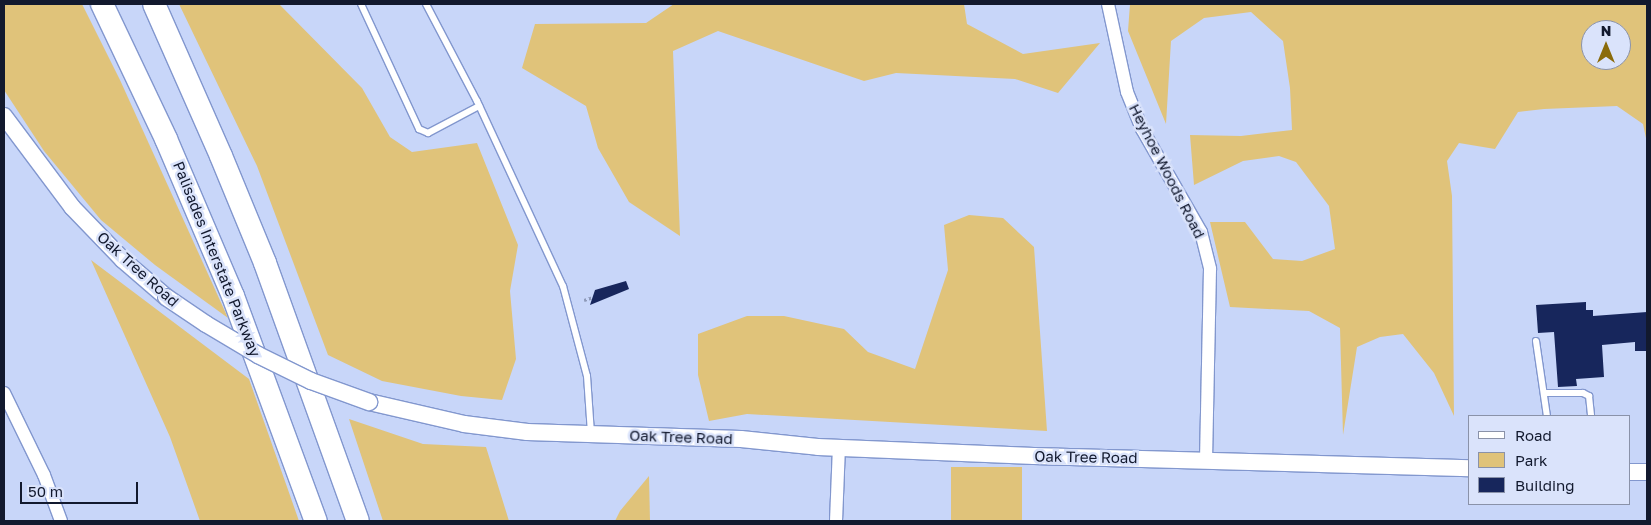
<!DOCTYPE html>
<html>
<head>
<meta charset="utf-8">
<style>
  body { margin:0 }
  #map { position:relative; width:1651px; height:525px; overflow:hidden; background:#c8d6f9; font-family:"Golos Text",sans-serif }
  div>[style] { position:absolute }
  .green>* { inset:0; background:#e0c37a; transform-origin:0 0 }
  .building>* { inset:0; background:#17265c }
  .path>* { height:2.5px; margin-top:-1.25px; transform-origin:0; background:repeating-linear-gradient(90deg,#8e9ab9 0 2.5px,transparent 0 5px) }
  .roads { filter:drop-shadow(1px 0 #8297ce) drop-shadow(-1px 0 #8297ce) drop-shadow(0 1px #8297ce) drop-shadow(0 -1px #8297ce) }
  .service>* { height:6px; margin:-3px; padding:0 3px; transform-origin:3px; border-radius:3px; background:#fff }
  .minor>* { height:12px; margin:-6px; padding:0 6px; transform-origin:6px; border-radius:6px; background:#fff }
  .tertiary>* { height:16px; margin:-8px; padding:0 8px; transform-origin:8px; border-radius:8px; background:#fff }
  .motorway>* { height:22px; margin:-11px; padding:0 11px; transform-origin:11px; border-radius:11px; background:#fff }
  .bridges { filter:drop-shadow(1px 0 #8297ce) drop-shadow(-1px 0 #8297ce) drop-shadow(0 1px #8297ce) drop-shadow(0 -1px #8297ce) }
  .tertiary-bridge>* { height:16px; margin:-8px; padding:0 8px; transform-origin:8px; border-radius:8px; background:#fff }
  span { translate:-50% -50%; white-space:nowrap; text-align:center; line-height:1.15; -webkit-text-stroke:5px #dae3fb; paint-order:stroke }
  .street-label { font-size:15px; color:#12192e }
  .frame { position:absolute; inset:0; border:5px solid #12192e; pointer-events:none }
  .legend { position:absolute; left:1468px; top:415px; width:162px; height:90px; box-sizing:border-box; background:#dae3fb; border:1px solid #8a92a9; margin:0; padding:6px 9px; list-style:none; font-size:15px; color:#12192e }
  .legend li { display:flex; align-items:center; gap:10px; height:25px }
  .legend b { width:25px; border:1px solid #8a92a9 }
  .north { position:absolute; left:1581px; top:20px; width:50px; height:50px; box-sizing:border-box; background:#dae3fb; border:1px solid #8a92a9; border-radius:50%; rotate:0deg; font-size:14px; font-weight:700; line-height:20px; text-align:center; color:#12192e }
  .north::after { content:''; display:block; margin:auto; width:18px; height:22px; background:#8a6b0b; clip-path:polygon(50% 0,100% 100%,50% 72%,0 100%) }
  .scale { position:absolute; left:20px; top:482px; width:118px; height:22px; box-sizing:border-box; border:2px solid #12192e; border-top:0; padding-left:6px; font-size:15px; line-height:18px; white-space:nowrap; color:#12192e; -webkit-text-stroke:4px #dae3fb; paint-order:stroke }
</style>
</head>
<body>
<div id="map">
  <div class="green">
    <i style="clip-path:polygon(4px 4px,82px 4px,120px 80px,228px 318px,155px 265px,101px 220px,44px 151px,4px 90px)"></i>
    <i style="clip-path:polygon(179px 4px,279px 4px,362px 88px,390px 137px,412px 152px,477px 143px,518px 245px,510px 291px,516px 359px,502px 400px,461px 396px,382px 381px,328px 355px,257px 166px)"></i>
    <i style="clip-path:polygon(674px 4px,964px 4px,967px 24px,1023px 54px,1100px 43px,1058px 93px,1015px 79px,896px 73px,864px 81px,718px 31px,673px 51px,680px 236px,629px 202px,598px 148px,586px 106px,522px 68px,535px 24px,646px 23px)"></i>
    <i style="clip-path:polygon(evenodd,1130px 4px,1647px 4px,1647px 143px,1643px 124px,1617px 106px,1544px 109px,1518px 112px,1495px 149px,1459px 143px,1447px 161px,1452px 196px,1454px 416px,1434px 373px,1403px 334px,1380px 337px,1357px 347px,1343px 435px,1340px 328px,1309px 311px,1230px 307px,1210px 222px,1245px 222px,1273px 259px,1302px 261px,1335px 249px,1329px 206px,1296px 162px,1279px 156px,1243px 161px,1194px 185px,1190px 135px,1241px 136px,1292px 130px,1290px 88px,1283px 41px,1251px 12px,1204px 18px,1171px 41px,1166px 124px,1128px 31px,1130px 4px,1591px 30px,1621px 30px,1621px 60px,1591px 60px,1591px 30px)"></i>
    <i style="clip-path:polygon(969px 215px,1003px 218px,1034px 247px,1047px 431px,747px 414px,709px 421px,698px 375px,698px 334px,747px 316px,784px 316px,844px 329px,868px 352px,915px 369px,948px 270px,944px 225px)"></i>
    <i style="clip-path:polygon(91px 260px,249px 379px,299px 521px,200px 521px,170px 437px)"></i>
    <i style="clip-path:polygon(349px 419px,423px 444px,486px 447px,509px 521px,383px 521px)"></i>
    <i style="left:951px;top:467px;width:71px;height:54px"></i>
    <i style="clip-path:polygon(649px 476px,650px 521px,615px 521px,620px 511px)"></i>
  </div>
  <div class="building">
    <i style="clip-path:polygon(626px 281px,629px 289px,590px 305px,595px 290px)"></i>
    <i style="clip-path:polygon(1586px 302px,1586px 310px,1593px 310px,1593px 316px,1647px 312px,1647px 351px,1635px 351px,1635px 342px,1602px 345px,1604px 377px,1576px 379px,1577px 386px,1558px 387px,1554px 332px,1538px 333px,1536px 305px)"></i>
  </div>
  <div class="path">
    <i style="left:584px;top:300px;width:9px;rotate:-18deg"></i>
  </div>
  <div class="roads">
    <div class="service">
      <i style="left:361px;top:4px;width:138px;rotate:65.1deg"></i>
      <i style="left:419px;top:129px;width:10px;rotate:24deg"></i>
      <i style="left:428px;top:133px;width:58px;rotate:-27.9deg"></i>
      <i style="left:426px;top:4px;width:110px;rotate:62.3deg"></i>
      <i style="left:477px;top:101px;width:204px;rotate:65.1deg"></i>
      <i style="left:563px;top:286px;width:93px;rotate:75.1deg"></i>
      <i style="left:587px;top:376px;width:57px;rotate:86deg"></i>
      <i style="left:1536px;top:341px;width:76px;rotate:81.7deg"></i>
      <i style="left:1544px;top:393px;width:39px"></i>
      <i style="left:1583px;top:393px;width:7px;rotate:27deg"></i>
      <i style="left:1589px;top:396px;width:20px;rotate:84deg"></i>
    </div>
    <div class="minor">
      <i style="left:1108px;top:4px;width:90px;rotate:77.8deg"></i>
      <i style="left:1127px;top:92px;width:40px;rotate:68deg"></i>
      <i style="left:1142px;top:129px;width:119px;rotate:60.2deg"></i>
      <i style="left:1201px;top:232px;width:38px;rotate:76deg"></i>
      <i style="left:1210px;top:269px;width:190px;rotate:91.2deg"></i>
      <i style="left:4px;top:393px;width:91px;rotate:64deg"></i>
      <i style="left:44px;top:475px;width:49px;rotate:69.7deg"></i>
      <i style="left:836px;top:521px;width:74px;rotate:-87.7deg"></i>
    </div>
    <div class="tertiary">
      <i style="left:4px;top:116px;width:114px;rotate:53.2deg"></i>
      <i style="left:72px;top:207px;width:74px;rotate:46.1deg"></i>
      <i style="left:123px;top:260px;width:57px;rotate:40.7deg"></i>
      <i style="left:369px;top:402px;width:98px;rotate:13deg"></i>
      <i style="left:464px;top:424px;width:64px;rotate:7.2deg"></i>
      <i style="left:527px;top:432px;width:214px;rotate:1.9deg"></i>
      <i style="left:741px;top:439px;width:77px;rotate:5.9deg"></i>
      <i style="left:818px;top:447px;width:216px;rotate:2.4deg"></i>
      <i style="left:1034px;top:456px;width:436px;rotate:1.6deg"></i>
      <i style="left:1630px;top:472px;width:17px"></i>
    </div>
    <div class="motorway">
      <i style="left:102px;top:4px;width:149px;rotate:64.6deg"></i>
      <i style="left:166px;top:139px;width:171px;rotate:66.9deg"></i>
      <i style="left:233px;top:296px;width:240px;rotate:69.8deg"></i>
      <i style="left:154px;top:4px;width:166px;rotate:66.2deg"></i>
      <i style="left:221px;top:156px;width:116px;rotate:67.6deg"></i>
      <i style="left:265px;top:263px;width:274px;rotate:70.2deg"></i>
    </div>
  </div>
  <div class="bridges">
    <div class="tertiary-bridge">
      <i style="left:166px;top:297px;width:48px;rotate:34deg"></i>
      <i style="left:206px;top:324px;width:61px;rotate:30.8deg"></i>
      <i style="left:258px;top:355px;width:59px;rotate:26.1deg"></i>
      <i style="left:311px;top:381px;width:62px;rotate:19.9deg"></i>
    </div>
  </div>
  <div class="street-label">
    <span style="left:1167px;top:171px;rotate:63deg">Heyhoe Woods Road</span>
    <span style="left:217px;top:259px;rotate:68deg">Palisades Interstate Parkway</span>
    <span style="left:138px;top:269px;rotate:42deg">Oak Tree Road</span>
    <span style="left:681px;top:437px;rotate:2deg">Oak Tree Road</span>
    <span style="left:1086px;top:457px;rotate:1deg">Oak Tree Road</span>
  </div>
  <div class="frame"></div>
  <ul class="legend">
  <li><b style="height:6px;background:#fff"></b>Road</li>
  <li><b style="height:14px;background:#e0c37a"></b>Park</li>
  <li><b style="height:14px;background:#17265c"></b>Building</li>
  </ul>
  <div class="north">N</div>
  <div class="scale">50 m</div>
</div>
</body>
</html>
